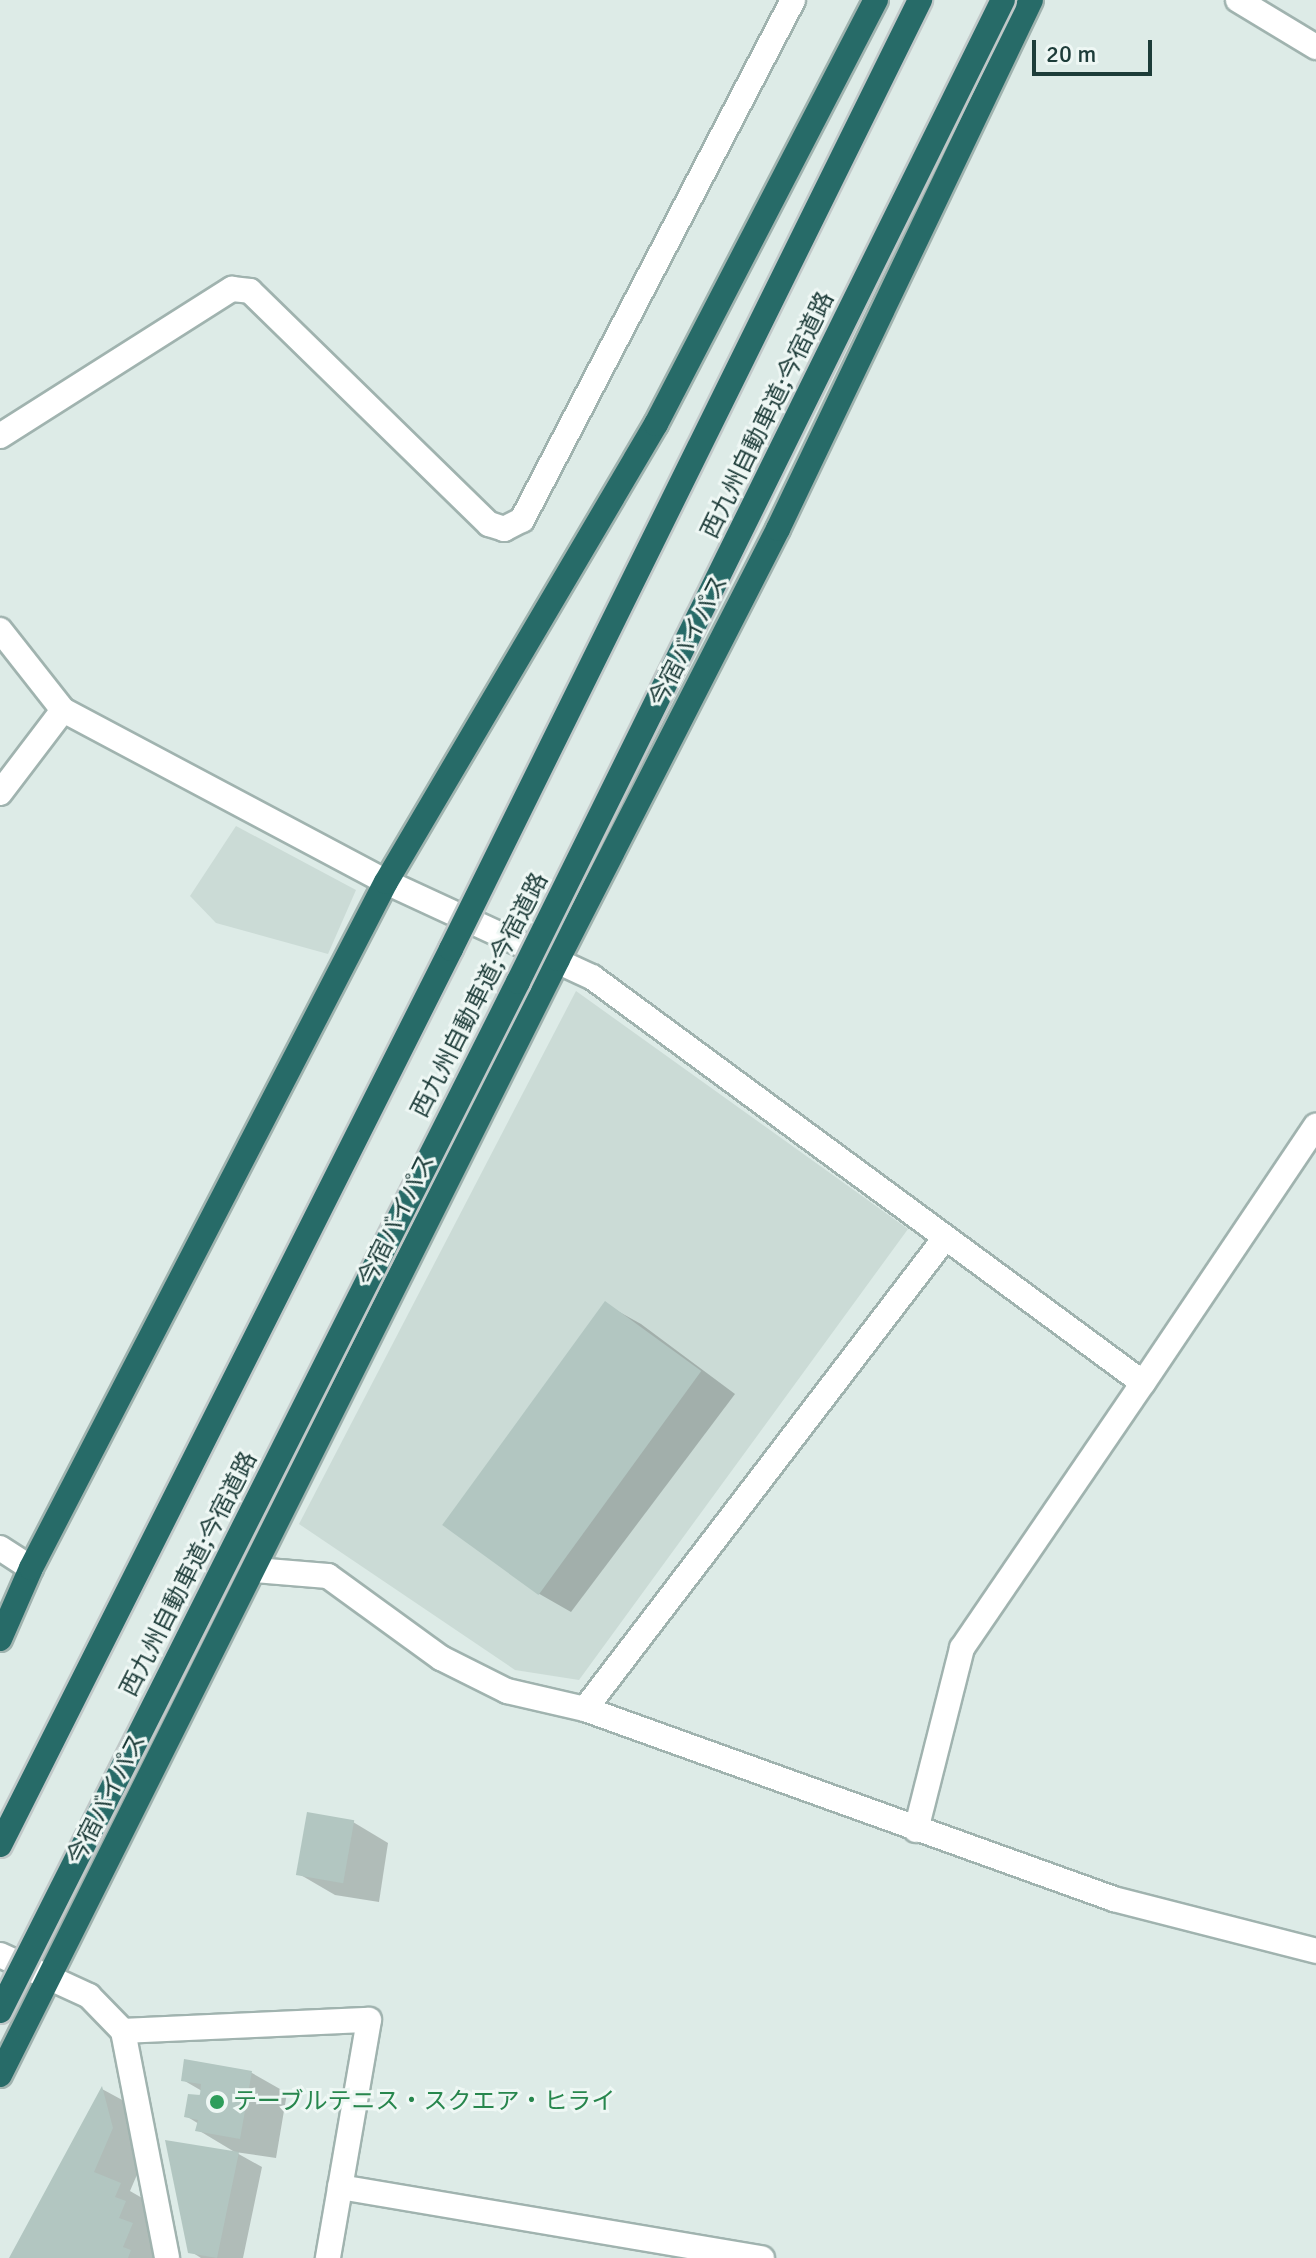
<!DOCTYPE html>
<html>
<head>
<meta charset="utf-8">
<style>
  body { margin:0 }
  #map { position:relative; width:1316px; height:2258px; overflow:hidden; background:#ddebe7; font-family:Signika,"Noto Sans JP",sans-serif }
  div>[style] { position:absolute }
  .built>* { inset:0; background:#cbdbd6 }
  .shadow>* { inset:0; background:#0003 }
  .building>* { inset:0; background:#b2c6c1; transform-origin:0 0 }
  .roads { filter:drop-shadow(2px 0 #a0b3af) drop-shadow(-2px 0 #a0b3af) drop-shadow(0 2px #a0b3af) drop-shadow(0 -2px #a0b3af) }
  .street>* { height:24px; margin:-12px; padding:0 12px; transform-origin:12px; border-radius:12px; background:#fff }
  .secondary>* { height:24px; margin:-12px; padding:0 12px; transform-origin:12px; border-radius:12px; background:#fff }
  .highway>* { height:24px; margin:-12px; padding:0 12px; transform-origin:12px; border-radius:12px; background:#276b68 }
  .bridges { filter:drop-shadow(2px 0 #c0c8c8) drop-shadow(-2px 0 #c0c8c8) drop-shadow(0 2px #c0c8c8) drop-shadow(0 -2px #c0c8c8) }
  .highway-bridge>* { height:24px; margin:-12px; padding:0 12px; transform-origin:12px; border-radius:12px; background:#276b68 }
  .dots>* { width:22px; height:22px; translate:-50% -50%; box-sizing:border-box; border:4px solid #eef7f4; border-radius:50% }
  span { translate:-50% -50%; white-space:nowrap; text-align:center; line-height:1.15; -webkit-text-stroke:6px #eef7f4; paint-order:stroke }
  .street-label { font-size:24px; color:#1d3c39 }
  .leisure-label { font-size:24px; color:#27864d }
  .left { translate:0 -50%; text-align:left }
  .scale { position:absolute; left:1032px; top:40px; width:120px; height:36px; box-sizing:border-box; border:4px solid #1d3c39; border-top:0; padding-left:10px; font-size:24px; line-height:28px; white-space:nowrap; color:#1d3c39; -webkit-text-stroke:6px #eef7f4; paint-order:stroke }
</style>
</head>
<body>
<div id="map">
  <div class="built">
    <i style="clip-path:polygon(236px 826px,356px 890px,328px 954px,216px 923px,190px 896px)"></i>
    <i style="clip-path:polygon(576px 991px,908px 1229px,579px 1680px,515px 1670px,299px 1524px)"></i>
  </div>
  <div class="shadow">
    <i style="clip-path:polygon(605px 1304px,641px 1324px,735px 1394px,571px 1612px,536px 1592px)"></i>
    <i style="clip-path:polygon(353px 1822px,388px 1843px,379px 1902px,335px 1895px,299px 1874px)"></i>
    <i style="clip-path:polygon(186px 2062px,252px 2073px,287px 2093px,276px 2158px,235px 2152px,262px 2167px,243px 2258px,201px 2258px,190px 2251px,238px 2154px,198px 2130px,199px 2124px,186px 2116px,202px 2091px,183px 2080px)"></i>
    <i style="clip-path:polygon(102px 2089px,137px 2108px,148px 2149px,130px 2191px,156px 2206px,162px 2258px,11px 2258px)"></i>
  </div>
  <div class="building">
    <i style="left:605px;top:1301px;width:119px;height:277px;rotate:36deg"></i>
    <i style="left:307px;top:1812px;width:48px;height:64px;rotate:10deg"></i>
    <i style="clip-path:polygon(184px 2059px,252px 2071px,240px 2139px,195px 2131px,198px 2120px,184px 2117px,188px 2094px,200px 2095px,201px 2084px,181px 2081px)"></i>
    <i style="clip-path:polygon(102px 2086px,113px 2128px,94px 2172px,121px 2183px,115px 2197px,126px 2201px,119px 2218px,133px 2223px,123px 2247px,131px 2250px,128px 2258px,9px 2258px)"></i>
    <i style="clip-path:polygon(165px 2140px,239px 2152px,217px 2258px,188px 2253px)"></i>
  </div>
  <div class="roads">
    <div class="street">
      <i style="left:0;top:436px;width:275px;rotate:-32.4deg"></i>
      <i style="left:232px;top:289px;width:18px;rotate:6deg"></i>
      <i style="left:250px;top:291px;width:334px;rotate:44.3deg"></i>
      <i style="left:489px;top:524px;width:16px;rotate:18deg"></i>
      <i style="left:504px;top:529px;width:20px;rotate:-27deg"></i>
      <i style="left:522px;top:520px;width:586px;rotate:-62.47deg"></i>
      <i style="left:0;top:630px;width:102px;rotate:51.8deg"></i>
      <i style="left:63px;top:710px;width:366px;rotate:28deg"></i>
      <i style="left:386px;top:882px;width:227px;rotate:24.8deg"></i>
      <i style="left:592px;top:977px;width:684px;rotate:36.38deg"></i>
      <i style="left:1143px;top:1383px;width:310px;rotate:-56.1deg"></i>
      <i style="left:0;top:793px;width:104px;rotate:-52.8deg"></i>
      <i style="left:0;top:1548px;width:37px;rotate:33deg"></i>
      <i style="left:255px;top:1570px;width:73px;rotate:4.7deg"></i>
      <i style="left:328px;top:1576px;width:140px;rotate:36deg"></i>
      <i style="left:441px;top:1658px;width:74px;rotate:26.6deg"></i>
      <i style="left:507px;top:1691px;width:80px;rotate:13deg"></i>
      <i style="left:585px;top:1709px;width:562px;rotate:19.76deg"></i>
      <i style="left:1114px;top:1899px;width:209px;rotate:14.4deg"></i>
      <i style="left:585px;top:1709px;width:593px;rotate:-52.61deg"></i>
      <i style="left:916px;top:1830px;width:188px;rotate:-75.8deg"></i>
      <i style="left:962px;top:1648px;width:321px;rotate:-55.7deg"></i>
      <i style="left:0;top:1955px;width:98px;rotate:24.7deg"></i>
      <i style="left:89px;top:1996px;width:49px;rotate:45.8deg"></i>
      <i style="left:123px;top:2031px;width:231px;rotate:79deg"></i>
      <i style="left:123px;top:2031px;width:246px;rotate:-2.6deg"></i>
      <i style="left:369px;top:2020px;width:242px;rotate:99.8deg"></i>
      <i style="left:340px;top:2187px;width:428px;rotate:9.6deg"></i>
    </div>
    <div class="secondary">
      <i style="left:1238px;top:0;width:91px;rotate:31.1deg"></i>
    </div>
    <div class="highway">
      <i style="left:0;top:1639px;width:77px;rotate:-66.4deg"></i>
      <i style="left:31px;top:1568px;width:772px;rotate:-62.64deg"></i>
      <i style="left:386px;top:882px;width:532px;rotate:-59.48deg"></i>
      <i style="left:656px;top:424px;width:478px;rotate:-62.6deg"></i>
      <i style="left:0;top:2075px;width:1248px;rotate:-63.43deg"></i>
      <i style="left:558px;top:959px;width:483px;rotate:-62.9deg"></i>
      <i style="left:778px;top:529px;width:586px;rotate:-64.44deg"></i>
    </div>
  </div>
  <div class="bridges">
    <div class="highway-bridge">
      <i style="left:0;top:1845px;width:1003px;rotate:-63.28deg"></i>
      <i style="left:451px;top:949px;width:1059px;rotate:-63.7deg"></i>
      <i style="left:0;top:2011px;width:1152px;rotate:-63.28deg"></i>
      <i style="left:518px;top:982px;width:1095px;rotate:-63.72deg"></i>
    </div>
  </div>
  <div class="dots">
    <i style="left:217px;top:2102px;background:#2e9e5b"></i>
  </div>
  <div class="street-label">
    <span style="left:768px;top:415px;rotate:-64deg">西九州自動車道;今宿道路</span>
    <span style="left:689px;top:641px;rotate:-63deg">今宿バイパス</span>
    <span style="left:480px;top:995px;rotate:-63deg">西九州自動車道;今宿道路</span>
    <span style="left:397px;top:1220px;rotate:-64deg">今宿バイパス</span>
    <span style="left:189px;top:1574px;rotate:-63deg">西九州自動車道;今宿道路</span>
    <span style="left:107px;top:1799px;rotate:-63deg">今宿バイパス</span>
  </div>
  <div class="leisure-label">
    <span class="left" style="left:233px;top:2102px">テーブルテニス・スクエア・ヒライ</span>
  </div>
  <div class="scale">20 m</div>
</div>
</body>
</html>
